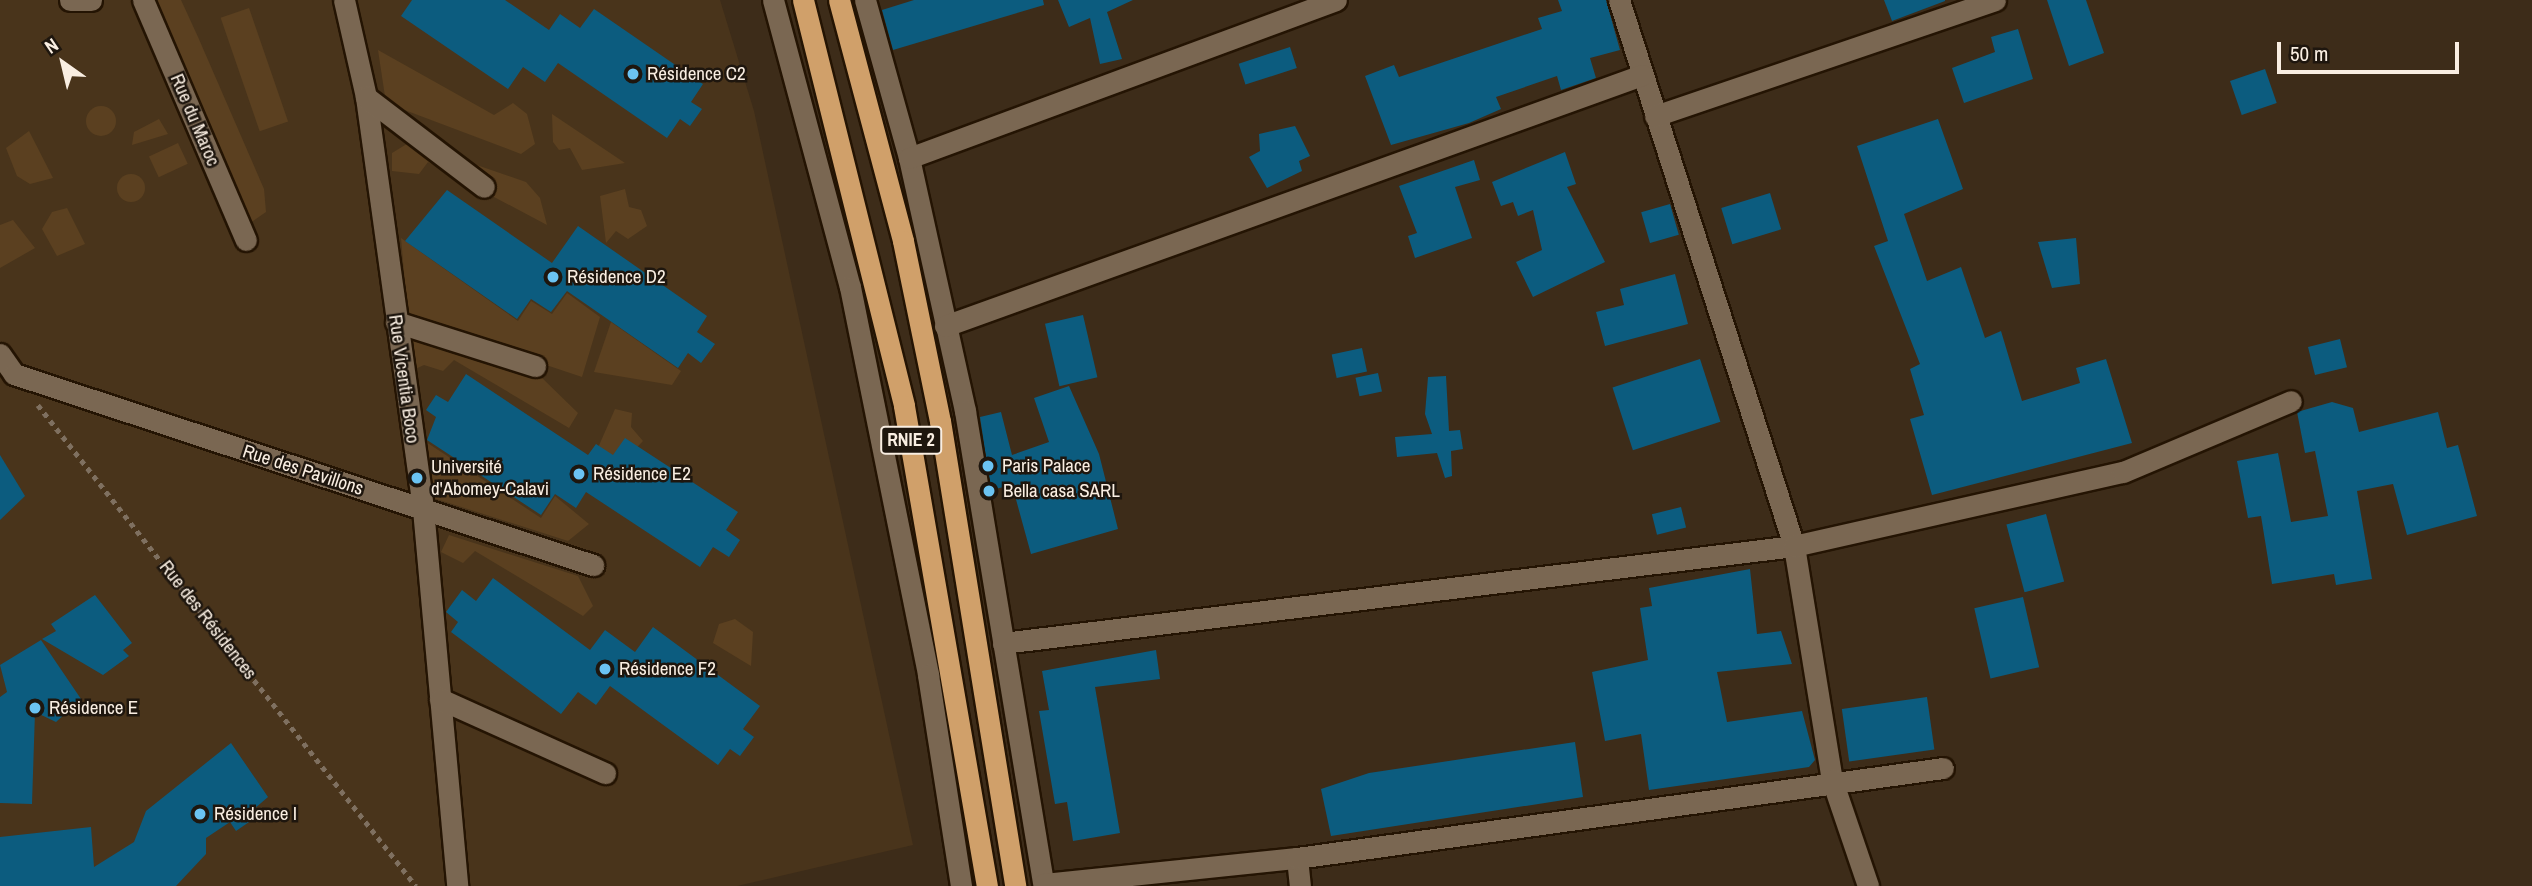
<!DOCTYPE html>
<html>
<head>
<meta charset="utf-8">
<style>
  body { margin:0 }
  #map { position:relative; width:2532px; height:886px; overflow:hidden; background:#3d2c19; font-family:"Archivo Narrow",sans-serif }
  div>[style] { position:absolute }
  .built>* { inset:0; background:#49341b }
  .green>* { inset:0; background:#5b4020; transform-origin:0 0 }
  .round { border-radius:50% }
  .building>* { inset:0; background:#0c5c7f; transform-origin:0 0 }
  .path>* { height:4.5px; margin-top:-2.25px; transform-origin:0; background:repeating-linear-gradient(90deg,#7f7060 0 5px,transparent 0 10px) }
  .roads { filter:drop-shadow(2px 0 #241403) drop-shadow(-2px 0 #241403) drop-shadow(0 2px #241403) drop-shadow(0 -2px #241403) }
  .minor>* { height:21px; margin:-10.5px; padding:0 10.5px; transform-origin:10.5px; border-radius:10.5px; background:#7a6752 }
  .highway>* { height:21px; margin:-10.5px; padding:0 10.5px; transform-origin:10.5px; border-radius:10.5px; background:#d0a06a }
  .dots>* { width:19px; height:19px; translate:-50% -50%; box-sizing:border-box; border:4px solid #1e160e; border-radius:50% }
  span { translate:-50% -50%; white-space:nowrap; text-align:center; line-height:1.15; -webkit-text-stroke:5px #1e160e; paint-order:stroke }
  .shield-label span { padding:2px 5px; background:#1e160e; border:2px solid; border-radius:5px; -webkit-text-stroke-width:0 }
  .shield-label { font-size:18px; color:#f9eee2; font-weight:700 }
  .poi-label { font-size:19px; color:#f9eee2 }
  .left { translate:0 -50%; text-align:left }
  .street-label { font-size:19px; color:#f9eee2 }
  .north { position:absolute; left:28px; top:28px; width:70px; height:70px; -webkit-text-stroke:5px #1e160e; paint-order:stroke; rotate:326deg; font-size:19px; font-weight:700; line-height:28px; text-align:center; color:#f9eee2 }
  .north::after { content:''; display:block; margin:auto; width:24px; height:32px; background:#f9eee2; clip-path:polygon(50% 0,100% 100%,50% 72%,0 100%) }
  .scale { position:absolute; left:2277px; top:42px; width:182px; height:32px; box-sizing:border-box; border:4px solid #f9eee2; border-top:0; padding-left:9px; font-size:21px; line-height:24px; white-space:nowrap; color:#f9eee2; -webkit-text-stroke:5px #1e160e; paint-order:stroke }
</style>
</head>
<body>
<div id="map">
  <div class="built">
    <i style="clip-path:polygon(0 0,720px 0,754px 111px,913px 845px,737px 886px,0 886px)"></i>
  </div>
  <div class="green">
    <i style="clip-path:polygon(149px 0,181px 0,198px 37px,264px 189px,266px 212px,250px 223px)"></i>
    <i style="left:249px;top:8px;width:120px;height:30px;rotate:71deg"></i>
    <i style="clip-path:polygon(378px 50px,494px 115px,513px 103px,527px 114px,535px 144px,521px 154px,386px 103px)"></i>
    <i class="round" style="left:86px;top:106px;width:30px;height:30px"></i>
    <i style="clip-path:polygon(552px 114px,625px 163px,582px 170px,570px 148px,559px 150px,553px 142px)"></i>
    <i style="clip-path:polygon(159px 119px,168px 134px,132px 145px,134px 132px)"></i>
    <i style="clip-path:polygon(29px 131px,53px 178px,30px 184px,17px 176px,6px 148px)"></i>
    <i style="clip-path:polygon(410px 142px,526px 182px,540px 198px,547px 225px,428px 162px,419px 174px,392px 171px,392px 153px)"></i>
    <i style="left:178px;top:143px;width:23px;height:32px;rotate:65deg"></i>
    <i class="round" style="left:117px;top:174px;width:28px;height:28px"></i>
    <i style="clip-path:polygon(625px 189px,629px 207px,641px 210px,647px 226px,628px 239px,616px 231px,606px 243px,600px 196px)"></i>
    <i style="clip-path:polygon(67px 208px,85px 244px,57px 256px,42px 229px,52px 212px)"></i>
    <i style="clip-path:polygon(13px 220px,35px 248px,0 268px,0 225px)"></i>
    <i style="clip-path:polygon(401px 238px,518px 321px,531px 301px,552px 314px,567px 293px,600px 317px,582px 377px,408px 319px)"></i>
    <i style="clip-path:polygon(611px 322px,681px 371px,672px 385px,594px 372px)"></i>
    <i style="clip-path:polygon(412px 333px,539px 375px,578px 413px,569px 428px,454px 360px,443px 371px,424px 365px,413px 370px)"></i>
    <i style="clip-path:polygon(615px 409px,632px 413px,631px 427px,643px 441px,623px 462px,597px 450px)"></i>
    <i style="clip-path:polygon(420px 438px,541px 518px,555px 496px,589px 524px,568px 541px,427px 496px)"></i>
    <i style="clip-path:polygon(449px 535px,578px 576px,593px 606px,583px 616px,475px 551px,463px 563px,441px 552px)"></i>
    <i style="clip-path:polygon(735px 619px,753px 632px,751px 666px,713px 643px,719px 624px)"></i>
  </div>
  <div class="building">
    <i style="clip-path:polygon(412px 0,505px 0,549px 30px,560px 14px,580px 28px,594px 9px,703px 84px,691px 102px,702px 109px,690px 126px,680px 119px,667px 138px,558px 63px,545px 82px,523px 67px,508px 89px,401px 16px)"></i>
    <i style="clip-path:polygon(914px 0,1043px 0,1044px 5px,893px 50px,882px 10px)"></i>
    <i style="clip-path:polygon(1058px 0,1133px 0,1107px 12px,1122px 59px,1100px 64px,1090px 18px,1069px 27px)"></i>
    <i style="clip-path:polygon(1558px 0,1606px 0,1620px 50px,1590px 58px,1596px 78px,1561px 90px,1557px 76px,1496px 97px,1501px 109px,1469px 123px,1391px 145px,1365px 76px,1394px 65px,1399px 77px,1542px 29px,1538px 18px,1562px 11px)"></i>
    <i style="clip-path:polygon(1884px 0,1945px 0,1945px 1px,1892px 21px)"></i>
    <i style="clip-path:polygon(2047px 0,2086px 0,2104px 53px,2069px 66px)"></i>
    <i style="clip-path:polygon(2018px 29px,2033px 79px,1964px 103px,1952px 68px,1995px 52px,1991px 37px)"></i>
    <i style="left:1290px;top:47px;width:22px;height:54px;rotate:72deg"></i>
    <i style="left:2265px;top:69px;width:36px;height:37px;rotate:71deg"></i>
    <i style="clip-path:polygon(1938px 119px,1963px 189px,1904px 214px,1927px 281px,1961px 267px,1985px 338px,2001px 331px,2022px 401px,2080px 383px,2076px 368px,2106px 359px,2132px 443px,1932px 495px,1910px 419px,1924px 415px,1910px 369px,1920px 364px,1874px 246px,1888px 241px,1857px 146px)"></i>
    <i style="clip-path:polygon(1295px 126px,1310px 156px,1299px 161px,1302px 171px,1267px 188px,1249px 157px,1260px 151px,1259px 134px)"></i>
    <i style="clip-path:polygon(1565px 152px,1576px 184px,1567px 187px,1605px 262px,1533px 297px,1516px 262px,1542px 250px,1533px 210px,1518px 216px,1513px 202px,1501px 206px,1492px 182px)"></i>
    <i style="clip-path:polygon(1474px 160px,1480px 180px,1455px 187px,1472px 238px,1415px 258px,1408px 236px,1417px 233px,1399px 186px)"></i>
    <i style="clip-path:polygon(447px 190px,552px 263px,578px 226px,707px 316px,697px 332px,715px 344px,701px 363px,688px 353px,678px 368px,567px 291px,551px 312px,531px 299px,517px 319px,405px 241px)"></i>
    <i style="left:1770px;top:193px;width:38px;height:51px;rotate:73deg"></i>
    <i style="left:1670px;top:204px;width:32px;height:30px;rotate:74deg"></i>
    <i style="clip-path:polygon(2076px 238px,2080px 284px,2052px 288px,2038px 242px)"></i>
    <i style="clip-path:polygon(1675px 274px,1688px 324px,1605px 346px,1596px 312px,1624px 305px,1620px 289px)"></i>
    <i style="left:1083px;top:315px;width:64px;height:39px;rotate:77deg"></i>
    <i style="left:2340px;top:339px;width:29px;height:33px;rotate:76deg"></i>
    <i style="left:1362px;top:348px;width:24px;height:31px;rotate:78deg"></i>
    <i style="left:1700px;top:359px;width:66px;height:92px;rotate:72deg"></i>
    <i style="left:1378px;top:373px;width:19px;height:23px;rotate:78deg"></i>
    <i style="clip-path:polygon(466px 374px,588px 455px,596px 444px,613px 455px,625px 438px,738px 512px,726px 530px,740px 540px,729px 557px,713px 547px,700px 567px,586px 492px,576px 508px,555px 494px,541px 515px,427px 440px,436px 417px,426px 410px,436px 395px,448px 402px)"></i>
    <i style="clip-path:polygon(1446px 376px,1449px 431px,1460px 430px,1463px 449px,1451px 451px,1452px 476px,1445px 478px,1437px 453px,1397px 457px,1395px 437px,1432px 434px,1425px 414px,1428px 377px)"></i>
    <i style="clip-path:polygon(1069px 386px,1099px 454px,1118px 529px,1031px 554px,1012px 485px,991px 490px,980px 417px,1001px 412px,1012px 455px,1049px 442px,1034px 398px)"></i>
    <i style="clip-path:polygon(2332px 402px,2353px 408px,2359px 432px,2438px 412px,2447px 448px,2458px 445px,2477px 516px,2407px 535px,2393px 484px,2357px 491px,2372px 579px,2336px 585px,2334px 574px,2272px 584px,2261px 516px,2248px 518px,2237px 461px,2278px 453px,2291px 522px,2328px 516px,2315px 451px,2305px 453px,2297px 412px)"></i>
    <i style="clip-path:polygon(0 455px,25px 496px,0 520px)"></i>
    <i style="left:1681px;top:507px;width:21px;height:30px;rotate:76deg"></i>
    <i style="left:2046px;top:514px;width:70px;height:41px;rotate:75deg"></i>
    <i style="clip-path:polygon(1750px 569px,1757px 634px,1781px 631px,1792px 664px,1717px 672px,1727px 722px,1802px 711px,1815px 760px,1809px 767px,1649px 790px,1641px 734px,1605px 741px,1592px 672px,1648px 660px,1640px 608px,1652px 606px,1649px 588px)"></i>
    <i style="clip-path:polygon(493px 578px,590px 650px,605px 630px,635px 652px,653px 627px,760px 706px,743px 729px,754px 737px,740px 756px,730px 749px,718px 765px,610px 686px,596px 705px,578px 692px,561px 714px,451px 632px,458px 622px,446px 612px,462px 590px,476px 601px)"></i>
    <i style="clip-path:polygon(95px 595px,132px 643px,123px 650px,129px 656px,103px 675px,42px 639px,56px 631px,51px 624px)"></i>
    <i style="left:2023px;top:597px;width:72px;height:50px;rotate:77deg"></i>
    <i style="clip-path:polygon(41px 640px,81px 699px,56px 722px,35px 712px,32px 804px,0 803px,0 697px,7px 692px,0 665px)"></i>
    <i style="clip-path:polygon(1156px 650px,1160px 679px,1095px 687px,1120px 833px,1073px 841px,1067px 802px,1055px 804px,1039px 711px,1049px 710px,1042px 671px)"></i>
    <i style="left:1927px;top:697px;width:53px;height:86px;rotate:82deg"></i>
    <i style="clip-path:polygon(1575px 742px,1583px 797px,1331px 836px,1321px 789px,1369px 773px)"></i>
    <i style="clip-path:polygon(231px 743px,268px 797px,254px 809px,258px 816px,236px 831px,230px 822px,206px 838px,206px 854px,176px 886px,0 886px,0 837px,91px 827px,94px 867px,134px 842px,146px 811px)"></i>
  </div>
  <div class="path">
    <i style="left:38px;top:405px;width:612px;rotate:51.84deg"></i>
  </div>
  <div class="roads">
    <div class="minor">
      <i style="left:70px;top:0;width:21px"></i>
      <i style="left:143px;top:0;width:261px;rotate:66.8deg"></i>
      <i style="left:344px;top:0;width:99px;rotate:77.2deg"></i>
      <i style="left:366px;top:97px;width:416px;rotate:82.1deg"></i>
      <i style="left:423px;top:509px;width:379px;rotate:84.8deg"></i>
      <i style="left:773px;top:0;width:297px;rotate:75deg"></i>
      <i style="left:850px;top:287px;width:396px;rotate:78.6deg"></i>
      <i style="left:928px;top:675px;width:214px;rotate:81.1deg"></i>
      <i style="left:865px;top:0;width:164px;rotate:74.4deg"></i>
      <i style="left:909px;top:158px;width:259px;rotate:77.5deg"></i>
      <i style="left:965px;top:411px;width:482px;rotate:80.6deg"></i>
      <i style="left:1619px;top:0;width:573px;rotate:72.23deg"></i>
      <i style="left:1794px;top:546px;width:237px;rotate:80.8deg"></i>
      <i style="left:1832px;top:780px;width:112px;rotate:71.2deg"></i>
      <i style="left:366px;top:97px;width:148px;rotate:37.3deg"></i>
      <i style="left:1655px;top:116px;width:359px;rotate:-18.8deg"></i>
      <i style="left:909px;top:158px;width:455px;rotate:-20.3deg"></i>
      <i style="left:396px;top:322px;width:146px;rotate:17.6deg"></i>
      <i style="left:945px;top:326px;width:741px;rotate:-19.8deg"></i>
      <i style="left:0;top:354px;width:24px;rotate:55deg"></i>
      <i style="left:14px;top:374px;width:610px;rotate:18.26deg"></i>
      <i style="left:1003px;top:643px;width:797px;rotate:-6.99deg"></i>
      <i style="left:1794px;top:546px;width:337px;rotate:-12.7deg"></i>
      <i style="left:2123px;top:472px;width:182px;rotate:-22.9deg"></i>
      <i style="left:440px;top:699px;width:181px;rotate:24.2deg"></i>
      <i style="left:1297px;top:858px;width:28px;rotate:84deg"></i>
      <i style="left:1044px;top:884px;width:254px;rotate:-5.9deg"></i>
      <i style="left:1297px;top:858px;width:652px;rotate:-7.93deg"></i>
    </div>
    <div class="highway">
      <i style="left:803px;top:0;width:418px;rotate:76deg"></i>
      <i style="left:904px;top:406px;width:487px;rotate:80.2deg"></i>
      <i style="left:839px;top:0;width:249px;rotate:75.1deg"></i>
      <i style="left:903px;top:241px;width:184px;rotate:78.4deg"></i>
      <i style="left:940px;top:421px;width:471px;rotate:80.8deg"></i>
    </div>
  </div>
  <div class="dots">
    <i style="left:633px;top:74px;background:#6bc3f2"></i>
    <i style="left:553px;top:277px;background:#6bc3f2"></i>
    <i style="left:988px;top:466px;background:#6bc3f2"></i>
    <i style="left:579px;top:474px;background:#6bc3f2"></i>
    <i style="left:417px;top:478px;background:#6bc3f2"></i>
    <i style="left:989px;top:491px;background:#6bc3f2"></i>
    <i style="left:605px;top:669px;background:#6bc3f2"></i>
    <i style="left:35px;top:708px;background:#6bc3f2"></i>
    <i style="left:200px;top:814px;background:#6bc3f2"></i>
  </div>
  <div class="shield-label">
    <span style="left:911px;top:440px">RNIE 2</span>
  </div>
  <div class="poi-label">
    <span class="left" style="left:647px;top:74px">Résidence C2</span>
    <span class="left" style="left:567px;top:277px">Résidence D2</span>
    <span class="left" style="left:1002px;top:466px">Paris Palace</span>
    <span class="left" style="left:431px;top:478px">Université<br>d'Abomey-Calavi</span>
    <span class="left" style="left:593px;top:474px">Résidence E2</span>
    <span class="left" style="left:1003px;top:491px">Bella casa SARL</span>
    <span class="left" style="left:619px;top:669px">Résidence F2</span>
    <span class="left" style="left:49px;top:708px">Résidence E</span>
    <span class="left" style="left:214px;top:814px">Résidence I</span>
  </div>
  <div class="street-label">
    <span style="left:195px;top:120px;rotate:67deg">Rue du Maroc</span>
    <span style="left:404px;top:379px;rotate:82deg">Rue Vicentia Boco</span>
    <span style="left:303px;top:470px;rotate:18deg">Rue des Pavillons</span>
    <span style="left:208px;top:620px;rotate:52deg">Rue des Résidences</span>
  </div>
  <div class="north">N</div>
  <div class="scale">50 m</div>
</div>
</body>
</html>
